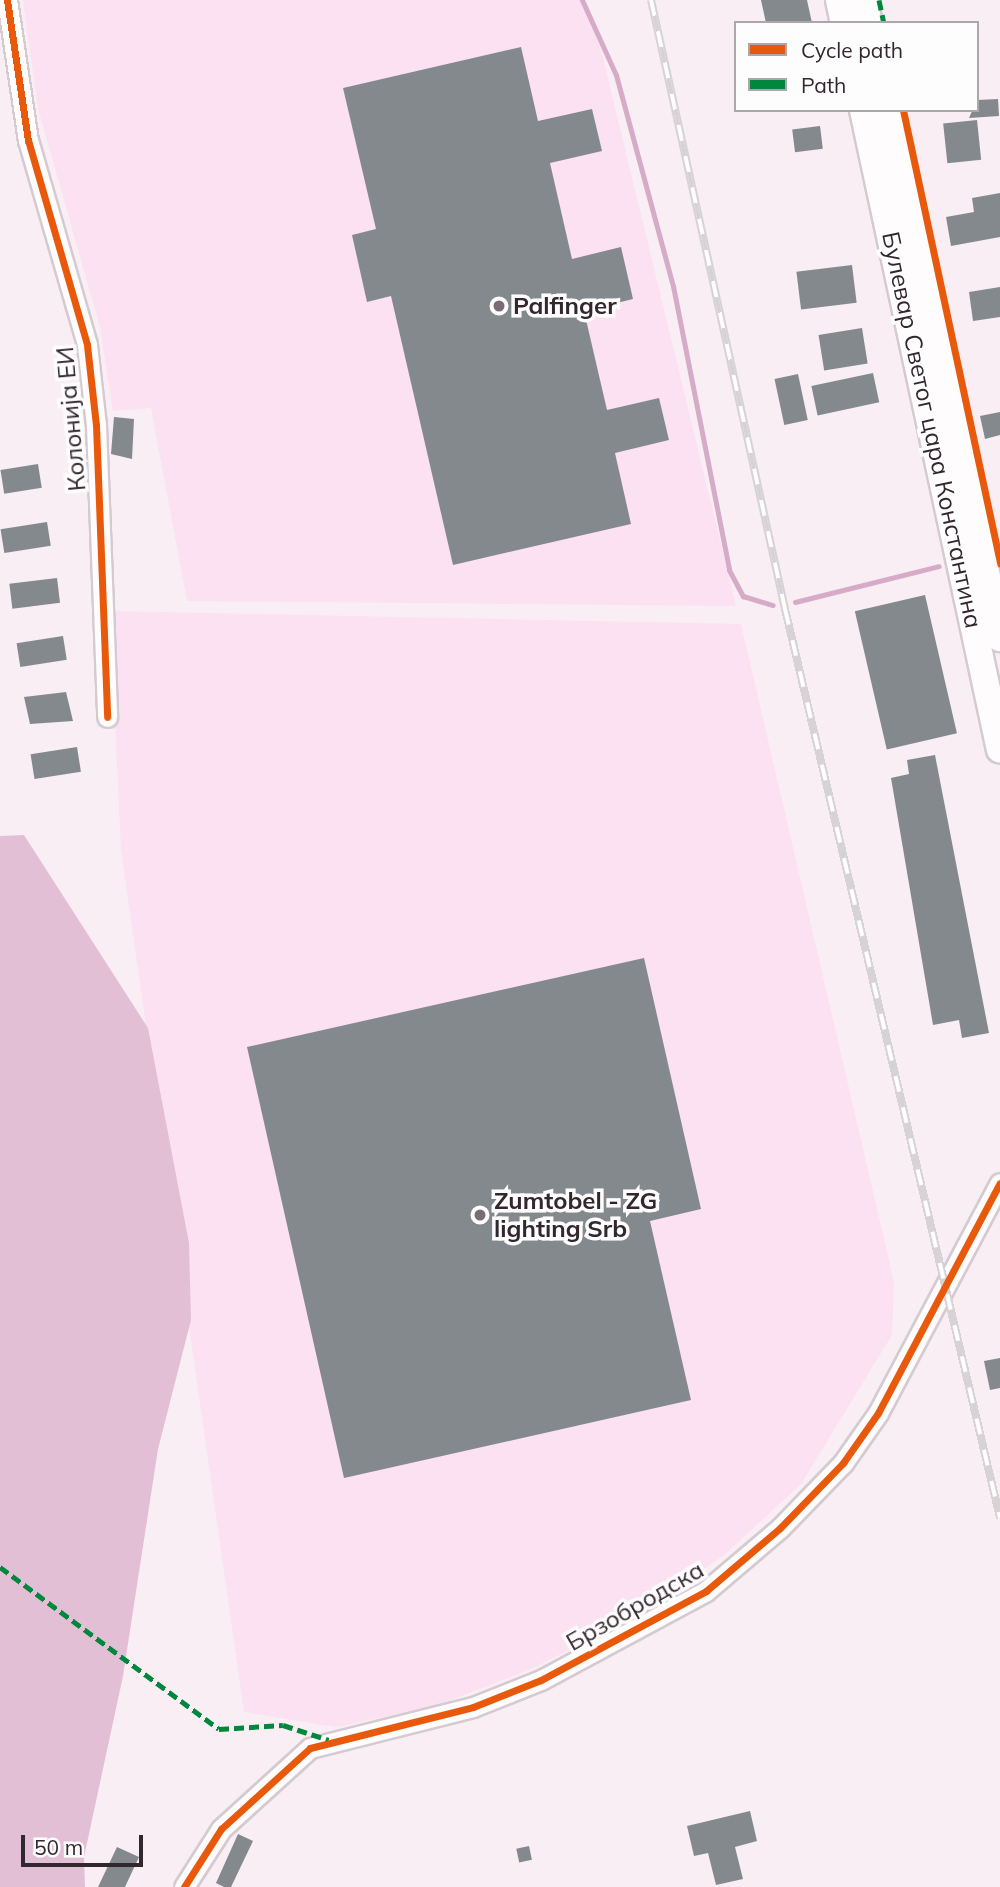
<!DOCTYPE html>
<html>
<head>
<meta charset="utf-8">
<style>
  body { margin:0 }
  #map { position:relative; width:1000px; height:1887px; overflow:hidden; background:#f8eef4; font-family:Mulish,sans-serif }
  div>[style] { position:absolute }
  .built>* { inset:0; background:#fbe1f1 }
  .forest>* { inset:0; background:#e3bfd6 }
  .stream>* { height:5px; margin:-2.5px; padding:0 2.5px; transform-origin:2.5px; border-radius:2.5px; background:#d6abc7 }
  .building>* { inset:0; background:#84898d; transform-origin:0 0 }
  .roads { filter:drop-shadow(2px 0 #d4cad0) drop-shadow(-2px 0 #d4cad0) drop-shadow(0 2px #d4cad0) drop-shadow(0 -2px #d4cad0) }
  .minor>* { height:19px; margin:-9.5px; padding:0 9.5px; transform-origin:9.5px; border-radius:9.5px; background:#fefcfd }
  .secondary>* { height:26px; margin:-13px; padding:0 13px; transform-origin:13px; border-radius:13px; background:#fefcfd }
  .rail>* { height:8px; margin-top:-4px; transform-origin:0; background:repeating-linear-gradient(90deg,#fdfdfd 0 16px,#d7d3d5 0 32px); box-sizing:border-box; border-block:2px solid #d7d3d5 }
  .quiet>* { height:5px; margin-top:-2.5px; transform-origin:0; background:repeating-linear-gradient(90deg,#00873e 0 10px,transparent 0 15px) }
  .cycleway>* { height:7px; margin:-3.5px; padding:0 3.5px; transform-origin:3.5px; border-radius:3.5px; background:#e8590c }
  .dots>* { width:19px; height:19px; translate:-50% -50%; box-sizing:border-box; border:4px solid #fdfdfd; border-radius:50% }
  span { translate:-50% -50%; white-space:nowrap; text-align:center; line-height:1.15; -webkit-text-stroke:7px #fdfdfd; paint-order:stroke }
  .poi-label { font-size:24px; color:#33272f; font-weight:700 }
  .left { translate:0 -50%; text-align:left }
  .street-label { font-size:24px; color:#33272f }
  .legend { position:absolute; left:734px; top:21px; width:245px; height:91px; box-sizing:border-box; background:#fdfdfd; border:2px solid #aca7ab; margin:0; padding:9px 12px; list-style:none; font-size:21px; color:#33272f }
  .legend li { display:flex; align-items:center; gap:14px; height:35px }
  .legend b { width:35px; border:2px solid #aca7ab }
  .scale { position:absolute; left:21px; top:1835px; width:122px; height:32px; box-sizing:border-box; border:4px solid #33272f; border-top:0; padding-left:9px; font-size:21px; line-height:24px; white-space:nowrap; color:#33272f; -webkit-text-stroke:5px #fdfdfd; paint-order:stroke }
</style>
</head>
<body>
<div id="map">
  <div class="built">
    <i style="clip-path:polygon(23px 0,580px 0,600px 46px,736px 606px,187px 601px,151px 408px,113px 411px,100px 327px,38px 109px)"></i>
    <i style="clip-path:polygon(110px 611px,741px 624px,894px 1282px,892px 1335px,801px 1484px,723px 1556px,627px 1621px,529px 1670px,433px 1707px,336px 1727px,244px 1712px,121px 850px)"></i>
  </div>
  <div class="forest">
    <i style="clip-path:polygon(24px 835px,148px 1028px,189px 1243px,191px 1320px,158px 1449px,123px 1676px,84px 1857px,85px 1887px,0 1887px,0 836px)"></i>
  </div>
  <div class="stream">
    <i style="left:582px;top:0;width:82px;rotate:65.6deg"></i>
    <i style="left:616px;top:75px;width:219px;rotate:74.9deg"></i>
    <i style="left:673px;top:286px;width:289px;rotate:78.8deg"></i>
    <i style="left:729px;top:570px;width:30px;rotate:62deg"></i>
    <i style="left:743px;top:596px;width:31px;rotate:17deg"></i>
    <i style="left:795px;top:602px;width:148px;rotate:-14deg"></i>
  </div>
  <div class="building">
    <i style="clip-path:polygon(761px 0,807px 0,812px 23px,766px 23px)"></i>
    <i style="clip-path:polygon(521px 47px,538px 121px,592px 109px,602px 151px,550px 163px,572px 259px,621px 247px,633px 299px,584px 311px,607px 410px,659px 398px,669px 440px,615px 453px,631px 524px,453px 565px,391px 296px,367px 302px,352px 235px,376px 229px,343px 88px)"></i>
    <i style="clip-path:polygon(998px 99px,999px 116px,969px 118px,977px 100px)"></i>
    <i style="left:977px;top:120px;width:40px;height:34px;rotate:84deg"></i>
    <i style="left:820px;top:126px;width:23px;height:28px;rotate:83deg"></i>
    <i style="clip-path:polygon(1000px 193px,1000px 237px,951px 246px,946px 217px,974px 212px,972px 198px)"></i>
    <i style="left:852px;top:265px;width:38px;height:56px;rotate:83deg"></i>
    <i style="clip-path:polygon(1000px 287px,1000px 317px,973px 321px,969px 292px)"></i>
    <i style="left:862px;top:328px;width:36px;height:44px;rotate:81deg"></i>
    <i style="left:873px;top:373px;width:30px;height:63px;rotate:78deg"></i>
    <i style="left:798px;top:374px;width:47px;height:24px;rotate:78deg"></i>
    <i style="clip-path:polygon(1000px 412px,1000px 435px,985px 439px,980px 416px)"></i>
    <i style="clip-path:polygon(114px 417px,134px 419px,132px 459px,111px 454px)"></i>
    <i style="left:38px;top:464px;width:24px;height:38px;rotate:81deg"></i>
    <i style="left:47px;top:522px;width:24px;height:47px;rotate:81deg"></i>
    <i style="left:57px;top:578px;width:25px;height:48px;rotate:83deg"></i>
    <i style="left:925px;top:595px;width:142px;height:72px;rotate:77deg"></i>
    <i style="left:63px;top:636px;width:24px;height:47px;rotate:81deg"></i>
    <i style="clip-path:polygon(66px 692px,73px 721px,30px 724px,24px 697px)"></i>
    <i style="left:77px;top:747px;width:25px;height:47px;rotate:81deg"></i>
    <i style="clip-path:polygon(935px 755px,989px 1033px,962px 1038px,959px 1020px,933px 1025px,891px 778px,909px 774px,907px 760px)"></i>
    <i style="clip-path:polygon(644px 958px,701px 1209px,650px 1221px,691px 1400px,344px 1478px,247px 1047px)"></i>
    <i style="clip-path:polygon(1000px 1358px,1000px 1388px,990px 1390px,984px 1361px)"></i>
    <i style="clip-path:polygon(750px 1811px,757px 1841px,735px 1847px,743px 1879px,716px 1885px,708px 1853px,694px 1856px,687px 1826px)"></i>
    <i style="clip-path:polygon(238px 1834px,253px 1841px,231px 1887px,224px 1887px,216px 1883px)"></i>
    <i style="clip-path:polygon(218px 1839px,226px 1844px,198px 1887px,186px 1887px)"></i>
    <i style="left:529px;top:1846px;width:14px;height:13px;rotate:78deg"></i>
    <i style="clip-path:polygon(117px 1847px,139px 1857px,125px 1887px,98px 1887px)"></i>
  </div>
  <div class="roads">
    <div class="minor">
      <i style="left:7px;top:0;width:142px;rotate:81.5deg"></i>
      <i style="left:28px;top:140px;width:213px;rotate:73.9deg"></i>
      <i style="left:87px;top:345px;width:81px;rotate:83.6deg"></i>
      <i style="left:96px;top:425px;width:292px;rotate:87.8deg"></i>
      <i style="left:184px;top:1887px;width:69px;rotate:-57.5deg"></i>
      <i style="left:221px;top:1829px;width:120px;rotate:-42.3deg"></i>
      <i style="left:310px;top:1748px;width:168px;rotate:-14.1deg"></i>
      <i style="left:473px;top:1707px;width:73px;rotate:-21.7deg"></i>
      <i style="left:541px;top:1680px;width:187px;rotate:-28.3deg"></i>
      <i style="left:706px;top:1591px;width:97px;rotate:-40.4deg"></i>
      <i style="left:780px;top:1528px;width:91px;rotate:-45.9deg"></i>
      <i style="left:843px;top:1463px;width:61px;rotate:-55deg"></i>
      <i style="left:878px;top:1413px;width:260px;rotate:-62.1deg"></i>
    </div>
    <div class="secondary">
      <i style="left:839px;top:0;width:24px;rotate:78deg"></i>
      <i style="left:864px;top:0;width:24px;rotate:78deg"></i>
      <i style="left:863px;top:110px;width:654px;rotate:77.92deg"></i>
      <i style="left:888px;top:110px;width:540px;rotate:78.02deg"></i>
    </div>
  </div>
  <div class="rail">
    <i style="left:651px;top:0;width:624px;rotate:77.59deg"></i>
    <i style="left:785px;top:609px;width:934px;rotate:76.69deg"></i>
  </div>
  <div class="quiet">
    <i style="left:879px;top:0;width:24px;rotate:78deg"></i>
    <i style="left:0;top:1567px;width:272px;rotate:36.5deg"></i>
    <i style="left:219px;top:1729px;width:64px;rotate:-3.6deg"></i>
    <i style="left:283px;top:1725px;width:48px;rotate:18.1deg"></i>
  </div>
  <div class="cycleway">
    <i style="left:7px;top:0;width:142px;rotate:81.5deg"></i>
    <i style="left:28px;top:140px;width:213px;rotate:73.9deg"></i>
    <i style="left:87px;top:345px;width:81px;rotate:83.6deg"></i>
    <i style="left:96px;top:425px;width:292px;rotate:87.8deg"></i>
    <i style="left:903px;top:110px;width:464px;rotate:77.9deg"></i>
    <i style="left:184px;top:1887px;width:69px;rotate:-57.5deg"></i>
    <i style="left:221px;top:1829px;width:120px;rotate:-42.3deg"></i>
    <i style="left:310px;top:1748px;width:168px;rotate:-14.1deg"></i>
    <i style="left:473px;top:1707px;width:73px;rotate:-21.7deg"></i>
    <i style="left:541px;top:1680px;width:187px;rotate:-28.3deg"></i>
    <i style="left:706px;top:1591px;width:97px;rotate:-40.4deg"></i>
    <i style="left:780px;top:1528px;width:91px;rotate:-45.9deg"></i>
    <i style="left:843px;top:1463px;width:61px;rotate:-55deg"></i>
    <i style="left:878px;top:1413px;width:260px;rotate:-62.1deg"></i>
  </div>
  <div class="dots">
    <i style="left:499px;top:306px;background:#786d74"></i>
    <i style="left:480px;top:1215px;background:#786d74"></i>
  </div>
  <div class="poi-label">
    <span class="left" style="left:513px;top:306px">Palfinger</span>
    <span class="left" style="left:494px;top:1215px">Zumtobel - ZG<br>lighting Srb</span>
  </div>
  <div class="street-label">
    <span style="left:71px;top:419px;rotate:-95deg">Колонија ЕИ</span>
    <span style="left:932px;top:430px;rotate:78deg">Булевар Светог цара Константина</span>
    <span style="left:635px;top:1606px;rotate:-30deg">Брзобродска</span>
  </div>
  <ul class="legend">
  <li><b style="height:9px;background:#e8590c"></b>Cycle path</li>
  <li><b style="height:9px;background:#00873e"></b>Path</li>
  </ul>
  <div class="scale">50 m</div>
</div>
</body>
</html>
